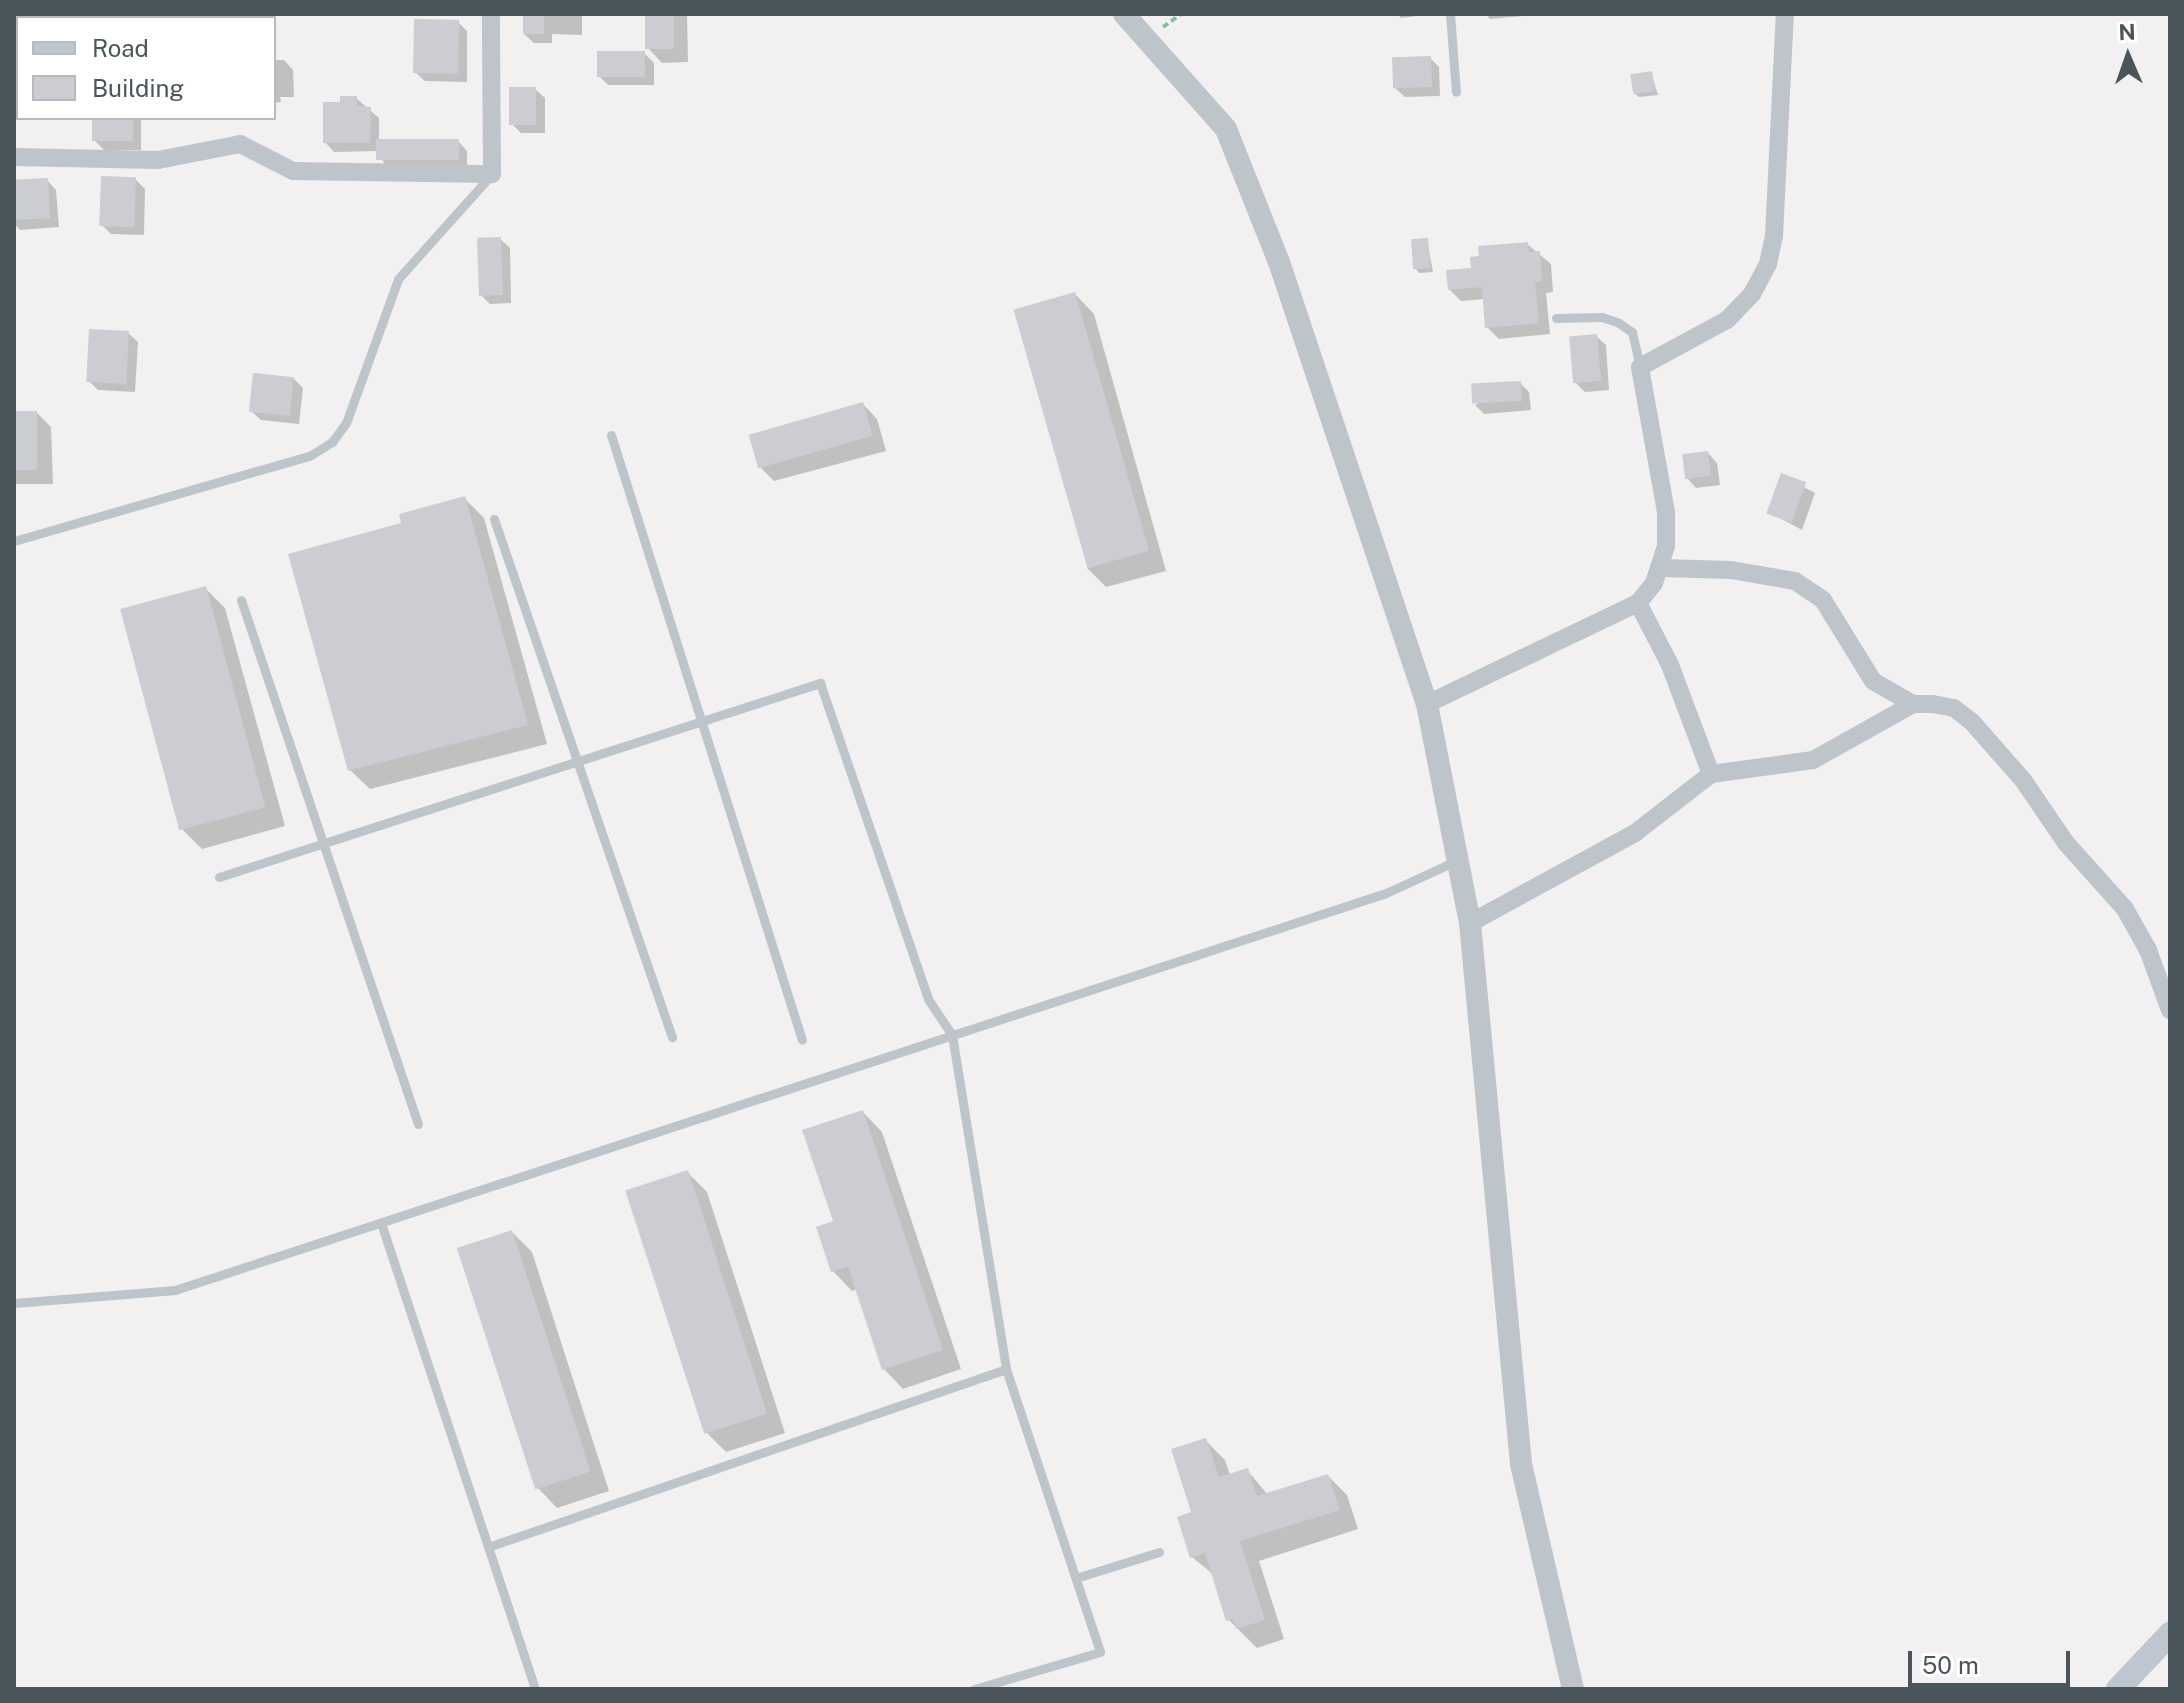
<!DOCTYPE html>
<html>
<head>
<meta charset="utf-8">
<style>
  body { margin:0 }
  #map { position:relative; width:2184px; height:1703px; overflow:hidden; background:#f2f0f0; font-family:"Public Sans",sans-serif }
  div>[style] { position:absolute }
  .shadow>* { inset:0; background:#0003 }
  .building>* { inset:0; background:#cbcdd2; transform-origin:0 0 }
  .path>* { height:4px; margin-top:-2px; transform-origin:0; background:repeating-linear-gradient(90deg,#80c49e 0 6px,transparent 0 10px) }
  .service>* { height:9px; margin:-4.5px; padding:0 4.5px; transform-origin:4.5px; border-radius:4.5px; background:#bdc5cb }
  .minor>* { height:18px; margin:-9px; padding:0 9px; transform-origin:9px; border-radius:9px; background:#bdc5cb }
  .tertiary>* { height:22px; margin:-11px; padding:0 11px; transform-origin:11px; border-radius:11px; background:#bdc5cb }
  .secondary>* { height:24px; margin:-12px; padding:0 12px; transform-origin:12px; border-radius:12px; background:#bec7cf }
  span { translate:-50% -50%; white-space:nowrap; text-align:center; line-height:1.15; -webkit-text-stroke:8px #fff; paint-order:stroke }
  .frame { position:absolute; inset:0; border:16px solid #4a545b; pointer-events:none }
  .legend { position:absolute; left:16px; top:16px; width:260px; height:104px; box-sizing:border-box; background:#fff; border:2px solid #b7bbbd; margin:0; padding:10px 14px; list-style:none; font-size:24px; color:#4a545b }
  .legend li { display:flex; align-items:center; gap:16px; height:40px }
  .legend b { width:40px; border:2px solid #b7bbbd }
  .north { position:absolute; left:2088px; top:16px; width:80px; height:80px; -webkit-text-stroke:6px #fff; paint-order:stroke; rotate:358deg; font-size:22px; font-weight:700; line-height:32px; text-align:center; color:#4a545b }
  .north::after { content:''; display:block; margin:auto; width:28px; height:36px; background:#4a545b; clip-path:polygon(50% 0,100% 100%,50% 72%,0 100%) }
  .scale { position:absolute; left:1908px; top:1651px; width:162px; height:36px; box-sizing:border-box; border:4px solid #4a545b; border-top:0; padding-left:10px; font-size:24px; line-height:28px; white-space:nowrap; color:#4a545b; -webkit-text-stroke:6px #fff; paint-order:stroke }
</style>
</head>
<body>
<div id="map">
  <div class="shadow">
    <i style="clip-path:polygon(14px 14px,49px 14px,18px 18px,18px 56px)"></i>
    <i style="clip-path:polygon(525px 14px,582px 14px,582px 35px,552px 34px,552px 43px,534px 43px,524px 34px)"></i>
    <i style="clip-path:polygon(647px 14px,687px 14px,688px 62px,662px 63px,648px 48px)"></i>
    <i style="clip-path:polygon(1397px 14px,1416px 14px,1417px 16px,1401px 18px)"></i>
    <i style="clip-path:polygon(1486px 14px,1523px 14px,1523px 16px,1490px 19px)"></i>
    <i style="clip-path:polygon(458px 22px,467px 31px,467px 82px,425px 81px,415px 72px)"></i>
    <i style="clip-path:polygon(644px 53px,654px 63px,654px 85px,608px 85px,599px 76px)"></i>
    <i style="clip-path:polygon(1430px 58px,1439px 67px,1440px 96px,1405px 97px,1395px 88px)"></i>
    <i style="clip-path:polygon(274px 60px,284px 60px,293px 70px,294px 97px,280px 97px,281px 102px,274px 103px)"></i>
    <i style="clip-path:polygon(1651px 73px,1658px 95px,1639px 97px,1634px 93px)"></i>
    <i style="clip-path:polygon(535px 89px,545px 98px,545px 133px,521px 133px,512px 124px)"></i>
    <i style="clip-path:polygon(356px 98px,379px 118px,379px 141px,458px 141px,467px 151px,467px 169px,387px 169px,378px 151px,334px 152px,325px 142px,342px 104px)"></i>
    <i style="clip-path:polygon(94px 118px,141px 118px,141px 150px,104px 150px,94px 140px)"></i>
    <i style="clip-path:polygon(135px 179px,145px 189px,144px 235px,111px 234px,102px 225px)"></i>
    <i style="clip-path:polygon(47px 180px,56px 190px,59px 227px,20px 230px,14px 224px,14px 183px)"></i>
    <i style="clip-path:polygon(500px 239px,510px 248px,511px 303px,490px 304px,481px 295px)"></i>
    <i style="clip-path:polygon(1427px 240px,1433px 272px,1419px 273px,1415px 268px)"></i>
    <i style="clip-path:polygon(1527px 244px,1551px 264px,1553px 292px,1546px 293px,1550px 334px,1499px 339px,1487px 327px,1485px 299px,1461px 301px,1449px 289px,1473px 269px)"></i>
    <i style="clip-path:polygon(1075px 294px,1094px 314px,1166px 571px,1106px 587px,1087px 568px)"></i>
    <i style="clip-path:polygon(128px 333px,138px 342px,135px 392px,98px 390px,89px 381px)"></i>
    <i style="clip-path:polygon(1596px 336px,1606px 345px,1609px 390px,1585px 392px,1576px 383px)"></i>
    <i style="clip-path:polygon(293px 378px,303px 388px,299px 424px,261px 420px,251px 411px)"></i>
    <i style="clip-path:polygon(1520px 383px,1529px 392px,1531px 410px,1484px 414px,1475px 405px)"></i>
    <i style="clip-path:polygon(863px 404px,877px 419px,886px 451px,774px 481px,760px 467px)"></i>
    <i style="clip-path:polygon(14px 413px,37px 413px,51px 427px,53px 484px,14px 484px)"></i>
    <i style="clip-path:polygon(1708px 453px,1717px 463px,1720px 485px,1696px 488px,1687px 478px)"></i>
    <i style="clip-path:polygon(1782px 476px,1815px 493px,1802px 530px,1769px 512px)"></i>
    <i style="clip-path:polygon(464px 498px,484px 518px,547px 744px,370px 789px,350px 770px,404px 524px)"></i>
    <i style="clip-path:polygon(205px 588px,225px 608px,285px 826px,202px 849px,183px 830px)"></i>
    <i style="clip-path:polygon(863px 1112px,882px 1132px,961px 1369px,903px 1389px,884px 1369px,857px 1289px,852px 1291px,833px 1271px,835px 1222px)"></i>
    <i style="clip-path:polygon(687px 1172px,707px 1192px,785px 1433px,726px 1452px,706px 1432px)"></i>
    <i style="clip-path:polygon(512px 1232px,532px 1252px,609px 1491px,557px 1508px,538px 1488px)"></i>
    <i style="clip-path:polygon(1205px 1440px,1225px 1460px,1230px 1475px,1247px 1470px,1268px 1495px,1328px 1476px,1347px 1495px,1358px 1529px,1259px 1561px,1284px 1639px,1257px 1648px,1228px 1619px,1214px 1575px,1192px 1557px)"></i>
  </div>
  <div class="building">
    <i style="left:523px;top:14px;width:21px;height:20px"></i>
    <i style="left:645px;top:14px;width:29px;height:35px"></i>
    <i style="left:414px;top:19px;width:45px;height:54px;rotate:1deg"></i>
    <i style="left:597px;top:51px;width:48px;height:26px"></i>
    <i style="left:1431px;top:56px;width:31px;height:39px;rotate:88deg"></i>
    <i style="left:1652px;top:71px;width:20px;height:22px;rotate:81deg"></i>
    <i style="left:509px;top:87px;width:27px;height:38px"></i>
    <i style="clip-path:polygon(340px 96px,357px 96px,357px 106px,371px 107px,370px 143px,323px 143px,323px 102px,340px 102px)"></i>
    <i style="left:92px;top:118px;width:41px;height:23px"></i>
    <i style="left:376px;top:139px;width:83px;height:21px"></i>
    <i style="left:101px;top:176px;width:35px;height:50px;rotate:2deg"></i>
    <i style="left:48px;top:178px;width:40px;height:34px;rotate:87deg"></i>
    <i style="left:501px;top:237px;width:58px;height:24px;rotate:88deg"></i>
    <i style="left:1428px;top:238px;width:30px;height:17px;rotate:86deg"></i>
    <i style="clip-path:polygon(1528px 242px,1529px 252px,1540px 251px,1542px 281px,1535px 282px,1539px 323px,1485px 328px,1482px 287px,1448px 290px,1446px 270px,1471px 268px,1470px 257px,1479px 256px,1478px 246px)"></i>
    <i style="left:1075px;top:292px;width:269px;height:64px;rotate:74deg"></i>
    <i style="left:89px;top:329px;width:40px;height:53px;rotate:3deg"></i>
    <i style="left:1597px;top:334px;width:47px;height:28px;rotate:85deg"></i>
    <i style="left:253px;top:373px;width:41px;height:39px;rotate:6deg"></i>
    <i style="left:1521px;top:381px;width:20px;height:50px;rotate:87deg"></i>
    <i style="left:863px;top:402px;width:35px;height:119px;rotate:74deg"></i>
    <i style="left:14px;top:411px;width:23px;height:59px"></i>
    <i style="left:1708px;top:451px;width:25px;height:26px;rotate:83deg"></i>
    <i style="left:1781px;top:473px;width:27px;height:43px;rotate:20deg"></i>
    <i style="clip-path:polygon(465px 496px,528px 725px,348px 771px,288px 554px,401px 523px,399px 514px)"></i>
    <i style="left:206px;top:586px;width:229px;height:89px;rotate:75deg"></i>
    <i style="clip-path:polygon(863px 1110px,943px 1350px,882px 1370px,848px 1267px,831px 1272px,816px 1227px,833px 1221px,802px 1130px)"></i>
    <i style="left:688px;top:1170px;width:256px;height:66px;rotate:72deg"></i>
    <i style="left:512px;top:1230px;width:254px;height:58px;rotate:72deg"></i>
    <i style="clip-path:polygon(1206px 1438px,1219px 1477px,1248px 1468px,1257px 1496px,1328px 1474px,1340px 1510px,1240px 1541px,1265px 1620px,1236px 1629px,1233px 1619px,1226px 1621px,1205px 1553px,1190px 1558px,1177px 1517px,1191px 1512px,1171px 1449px)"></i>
  </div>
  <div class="path">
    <i style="left:1163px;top:27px;width:22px;rotate:-36deg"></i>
  </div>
  <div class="service">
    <i style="left:1450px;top:14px;width:78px;rotate:85.6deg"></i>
    <i style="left:1556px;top:318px;width:46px;rotate:-1.2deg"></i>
    <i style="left:1602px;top:317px;width:18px;rotate:19deg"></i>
    <i style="left:1619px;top:323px;width:16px;rotate:35deg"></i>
    <i style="left:1632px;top:332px;width:36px;rotate:77deg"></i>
    <i style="left:611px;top:435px;width:634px;rotate:72.48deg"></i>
    <i style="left:494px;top:519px;width:548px;rotate:71.04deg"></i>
    <i style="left:14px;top:541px;width:309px;rotate:-16.1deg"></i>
    <i style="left:311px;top:455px;width:25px;rotate:-32deg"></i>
    <i style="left:332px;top:442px;width:24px;rotate:-54deg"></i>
    <i style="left:346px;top:423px;width:153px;rotate:-70.1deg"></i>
    <i style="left:398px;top:279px;width:141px;rotate:-48.2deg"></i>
    <i style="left:241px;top:600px;width:553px;rotate:71.34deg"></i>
    <i style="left:219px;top:877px;width:632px;rotate:-17.89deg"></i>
    <i style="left:820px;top:683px;width:334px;rotate:71.1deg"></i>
    <i style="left:928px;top:999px;width:43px;rotate:56.3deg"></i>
    <i style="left:952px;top:1035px;width:338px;rotate:80.8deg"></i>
    <i style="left:1006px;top:1369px;width:298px;rotate:71.6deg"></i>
    <i style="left:1100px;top:1652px;width:131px;rotate:163.6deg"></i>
    <i style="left:381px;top:1223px;width:491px;rotate:71.7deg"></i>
    <i style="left:14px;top:1303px;width:162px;rotate:-4.6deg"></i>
    <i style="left:175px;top:1290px;width:1274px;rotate:-18.15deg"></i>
    <i style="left:1386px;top:893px;width:77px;rotate:-24.6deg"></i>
    <i style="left:488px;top:1547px;width:548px;rotate:-18.96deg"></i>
    <i style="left:1076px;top:1578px;width:87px;rotate:-17.4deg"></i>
  </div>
  <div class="minor">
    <i style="left:14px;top:157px;width:144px;rotate:1.2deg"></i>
    <i style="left:158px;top:160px;width:84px;rotate:-11deg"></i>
    <i style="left:240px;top:144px;width:59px;rotate:27deg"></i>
    <i style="left:293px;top:171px;width:199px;rotate:0.9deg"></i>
    <i style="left:492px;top:174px;width:160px;rotate:-90.4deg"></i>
    <i style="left:1662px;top:568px;width:69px;rotate:1.7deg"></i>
    <i style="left:1731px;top:570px;width:65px;rotate:9.8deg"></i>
    <i style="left:1795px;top:581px;width:34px;rotate:34deg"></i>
    <i style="left:1823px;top:600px;width:95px;rotate:58.3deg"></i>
    <i style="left:1873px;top:681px;width:46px;rotate:29.9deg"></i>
    <i style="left:1638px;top:603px;width:70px;rotate:62.7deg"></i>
    <i style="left:1670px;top:665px;width:116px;rotate:69.4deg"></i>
    <i style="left:1427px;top:704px;width:234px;rotate:-25.6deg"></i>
    <i style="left:1638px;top:603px;width:26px;rotate:-51deg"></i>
    <i style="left:1654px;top:583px;width:39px;rotate:-72deg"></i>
    <i style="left:1666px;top:546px;width:34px;rotate:-90deg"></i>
    <i style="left:1666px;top:512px;width:147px;rotate:-100.2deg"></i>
    <i style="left:1640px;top:367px;width:99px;rotate:-28.4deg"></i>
    <i style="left:1727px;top:320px;width:36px;rotate:-46deg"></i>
    <i style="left:1752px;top:294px;width:34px;rotate:-62deg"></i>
    <i style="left:1768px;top:264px;width:29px;rotate:-78deg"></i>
    <i style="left:1774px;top:236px;width:222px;rotate:-87.2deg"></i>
    <i style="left:1470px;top:923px;width:188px;rotate:-28.6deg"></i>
    <i style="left:1635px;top:833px;width:96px;rotate:-37.8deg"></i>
    <i style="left:1711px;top:774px;width:103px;rotate:-7.8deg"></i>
    <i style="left:1813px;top:760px;width:115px;rotate:-29.2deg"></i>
    <i style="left:1913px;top:704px;width:20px"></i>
    <i style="left:1933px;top:704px;width:21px;rotate:11deg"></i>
    <i style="left:1954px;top:708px;width:23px;rotate:38deg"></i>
    <i style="left:1972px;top:722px;width:77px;rotate:48.7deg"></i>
    <i style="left:2023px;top:780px;width:76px;rotate:55.7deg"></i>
    <i style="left:2066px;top:843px;width:89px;rotate:48.2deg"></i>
    <i style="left:2125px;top:909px;width:47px;rotate:60.7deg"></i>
    <i style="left:2148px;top:950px;width:64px;rotate:69.9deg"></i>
  </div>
  <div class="tertiary">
    <i style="left:1124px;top:14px;width:154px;rotate:48.4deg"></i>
    <i style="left:1226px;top:129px;width:143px;rotate:68.3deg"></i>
    <i style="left:1279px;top:262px;width:466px;rotate:71.5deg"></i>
    <i style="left:1427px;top:704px;width:223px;rotate:78.9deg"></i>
    <i style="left:1470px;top:923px;width:543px;rotate:84.61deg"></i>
    <i style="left:1521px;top:1464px;width:231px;rotate:77deg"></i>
  </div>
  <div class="secondary">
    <i style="left:2118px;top:1689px;width:76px;rotate:-46.6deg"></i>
  </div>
  <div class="frame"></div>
  <ul class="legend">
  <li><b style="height:10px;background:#bec7cf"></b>Road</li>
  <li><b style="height:22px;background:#cbcdd2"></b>Building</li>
  </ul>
  <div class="north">N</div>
  <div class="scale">50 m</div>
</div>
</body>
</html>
